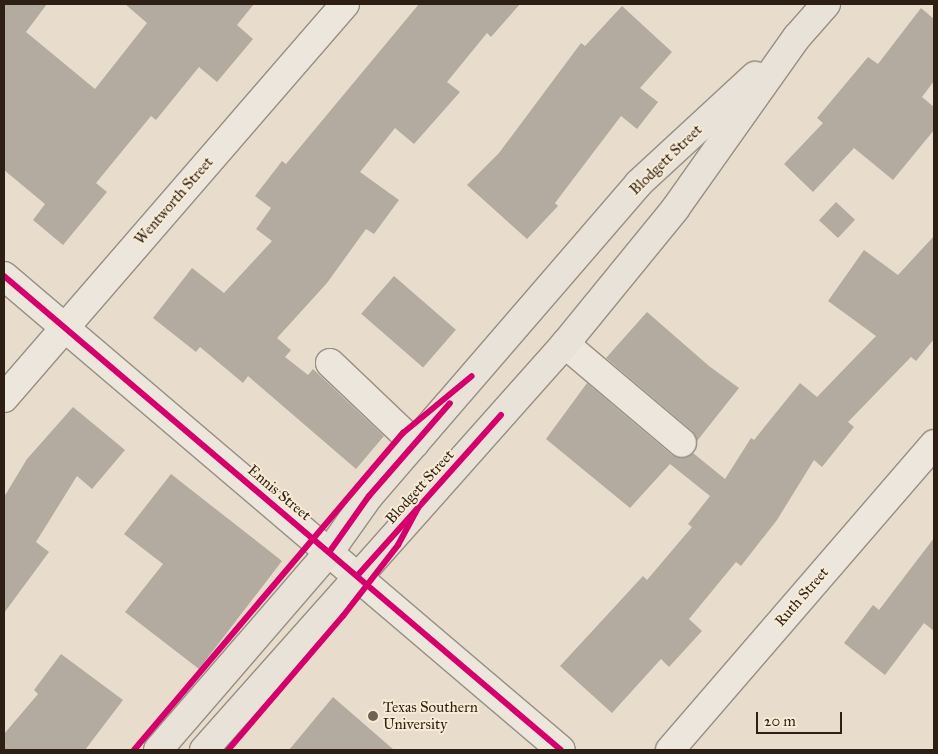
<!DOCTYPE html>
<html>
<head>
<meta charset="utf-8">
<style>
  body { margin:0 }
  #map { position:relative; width:938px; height:754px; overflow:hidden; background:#e8ddcc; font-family:"IM FELL Great Primer",serif }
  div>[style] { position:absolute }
  .building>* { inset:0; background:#b3ab9f; transform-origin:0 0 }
  .roads { filter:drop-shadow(1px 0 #978f84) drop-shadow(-1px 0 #978f84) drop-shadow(0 1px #978f84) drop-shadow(0 -1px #978f84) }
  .minor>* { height:28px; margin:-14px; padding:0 14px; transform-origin:14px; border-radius:14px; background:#ece6dd }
  .major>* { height:28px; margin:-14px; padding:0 14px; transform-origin:14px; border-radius:14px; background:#e9e2d8 }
  .cycleway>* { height:6px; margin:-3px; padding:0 3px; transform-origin:3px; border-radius:3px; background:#d6006c }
  .dots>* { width:14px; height:14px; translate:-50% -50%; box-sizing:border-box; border:2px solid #f8ebd5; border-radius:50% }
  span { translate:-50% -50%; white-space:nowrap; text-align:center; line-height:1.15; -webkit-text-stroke:4px #f8ebd5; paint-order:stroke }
  .street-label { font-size:15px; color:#2e1f14 }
  .poi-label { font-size:15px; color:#2e1f14 }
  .left { translate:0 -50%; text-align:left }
  .frame { position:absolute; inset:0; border:5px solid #2e1f14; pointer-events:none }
  .scale { position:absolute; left:756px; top:712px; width:86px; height:22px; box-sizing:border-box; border:2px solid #2e1f14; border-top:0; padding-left:6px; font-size:15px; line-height:18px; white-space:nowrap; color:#2e1f14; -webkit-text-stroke:4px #f8ebd5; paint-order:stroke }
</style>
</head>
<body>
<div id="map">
  <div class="building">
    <i style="clip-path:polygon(4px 4px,47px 4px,26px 32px,95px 89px,147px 23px,125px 4px,254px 4px,237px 25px,253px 39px,217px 82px,199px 67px,156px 120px,151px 116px,96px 183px,107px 192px,63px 245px,33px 220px,45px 204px,4px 170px)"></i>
    <i style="clip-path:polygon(419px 4px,520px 4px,491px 37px,487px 33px,447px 82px,460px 92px,414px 144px,395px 128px,360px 172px,399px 200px,374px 234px,366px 229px,327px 283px,277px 338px,291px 350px,285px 357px,308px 375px,313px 369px,384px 436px,356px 469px,248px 376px,243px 383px,200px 347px,196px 352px,153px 318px,192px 268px,224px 293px,272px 241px,256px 229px,271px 208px,255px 196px,282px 161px,286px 164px)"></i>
    <i style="clip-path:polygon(622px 6px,672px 52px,640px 88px,658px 102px,637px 129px,621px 116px,555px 203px,558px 206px,527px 239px,467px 185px,499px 153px,581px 43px,585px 46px)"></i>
    <i style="clip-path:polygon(921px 8px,934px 19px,934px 81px,922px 97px,934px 107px,934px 130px,893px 180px,854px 148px,813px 192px,784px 164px,823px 123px,817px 118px,868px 57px,878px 64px)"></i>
    <i style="left:836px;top:202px;width:26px;height:25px;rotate:43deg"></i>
    <i style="clip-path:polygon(934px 236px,934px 339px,916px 361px,911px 357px,848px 422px,854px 427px,822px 467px,814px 460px,777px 520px,741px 566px,736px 562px,689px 619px,702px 631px,669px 667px,661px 659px,612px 713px,560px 666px,643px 576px,647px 580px,692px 527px,688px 524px,710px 496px,670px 464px,630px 508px,546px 439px,587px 383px,672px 455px,680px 458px,693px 453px,725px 479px,751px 438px,754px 440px,800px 383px,817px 397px,876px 336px,828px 301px,864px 250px,898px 275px)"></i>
    <i style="left:394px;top:276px;width:82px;height:50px;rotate:41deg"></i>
    <i style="clip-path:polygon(647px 312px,709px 366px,739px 388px,697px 441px,692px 431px,606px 358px)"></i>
    <i style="clip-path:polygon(73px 407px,125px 450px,92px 489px,77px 476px,36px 542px,49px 552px,4px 613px,4px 497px,27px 459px)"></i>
    <i style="clip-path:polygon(171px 474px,282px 561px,199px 669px,125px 612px,163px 564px,124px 534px)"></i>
    <i style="clip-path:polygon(934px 538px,934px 631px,924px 623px,885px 675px,844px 643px,873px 605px,879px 610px)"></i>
    <i style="clip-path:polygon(61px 654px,123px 700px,85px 750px,4px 750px,4px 734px,38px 694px,34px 690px)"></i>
    <i style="clip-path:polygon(333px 697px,394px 750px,289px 750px)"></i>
  </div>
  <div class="roads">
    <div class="minor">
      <i style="left:4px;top:276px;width:731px;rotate:40.4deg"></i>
      <i style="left:565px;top:344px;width:153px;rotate:40.2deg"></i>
      <i style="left:330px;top:363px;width:117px;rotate:43.6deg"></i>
      <i style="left:4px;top:398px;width:521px;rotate:-49.12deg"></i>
      <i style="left:670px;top:750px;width:404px;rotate:-49.2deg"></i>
    </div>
    <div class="major">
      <i style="left:158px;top:750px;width:263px;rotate:-49.2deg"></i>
      <i style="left:330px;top:551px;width:67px;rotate:-54.7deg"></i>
      <i style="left:369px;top:496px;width:413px;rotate:-49.2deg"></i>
      <i style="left:639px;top:183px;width:158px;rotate:-42.7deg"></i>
      <i style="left:204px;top:750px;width:543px;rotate:-48.36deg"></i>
      <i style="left:565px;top:344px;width:174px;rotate:-50.8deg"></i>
      <i style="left:675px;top:209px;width:211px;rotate:-54.7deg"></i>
      <i style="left:797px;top:37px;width:44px;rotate:-48.7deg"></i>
    </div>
  </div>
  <div class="cycleway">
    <i style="left:4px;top:276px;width:731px;rotate:40.4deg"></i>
    <i style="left:330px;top:551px;width:67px;rotate:-54.7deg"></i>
    <i style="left:369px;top:496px;width:123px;rotate:-48.9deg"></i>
    <i style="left:357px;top:576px;width:216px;rotate:-48.2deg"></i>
    <i style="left:134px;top:750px;width:416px;rotate:-49.7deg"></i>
    <i style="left:403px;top:433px;width:89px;rotate:-39.6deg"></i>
    <i style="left:228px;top:750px;width:177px;rotate:-49.4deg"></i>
    <i style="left:343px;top:616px;width:90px;rotate:-52.2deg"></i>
    <i style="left:398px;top:545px;width:42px;rotate:-61.6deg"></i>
  </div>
  <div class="dots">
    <i style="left:373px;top:716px;background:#6f6254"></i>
  </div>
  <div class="street-label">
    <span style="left:666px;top:160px;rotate:-44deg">Blodgett Street</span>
    <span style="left:174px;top:201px;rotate:-49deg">Wentworth Street</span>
    <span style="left:420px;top:487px;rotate:-48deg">Blodgett Street</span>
    <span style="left:279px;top:493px;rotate:40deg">Ennis Street</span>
    <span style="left:802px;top:597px;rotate:-49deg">Ruth Street</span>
  </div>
  <div class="poi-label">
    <span class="left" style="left:383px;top:716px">Texas Southern<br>University</span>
  </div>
  <div class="frame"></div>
  <div class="scale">20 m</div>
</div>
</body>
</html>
